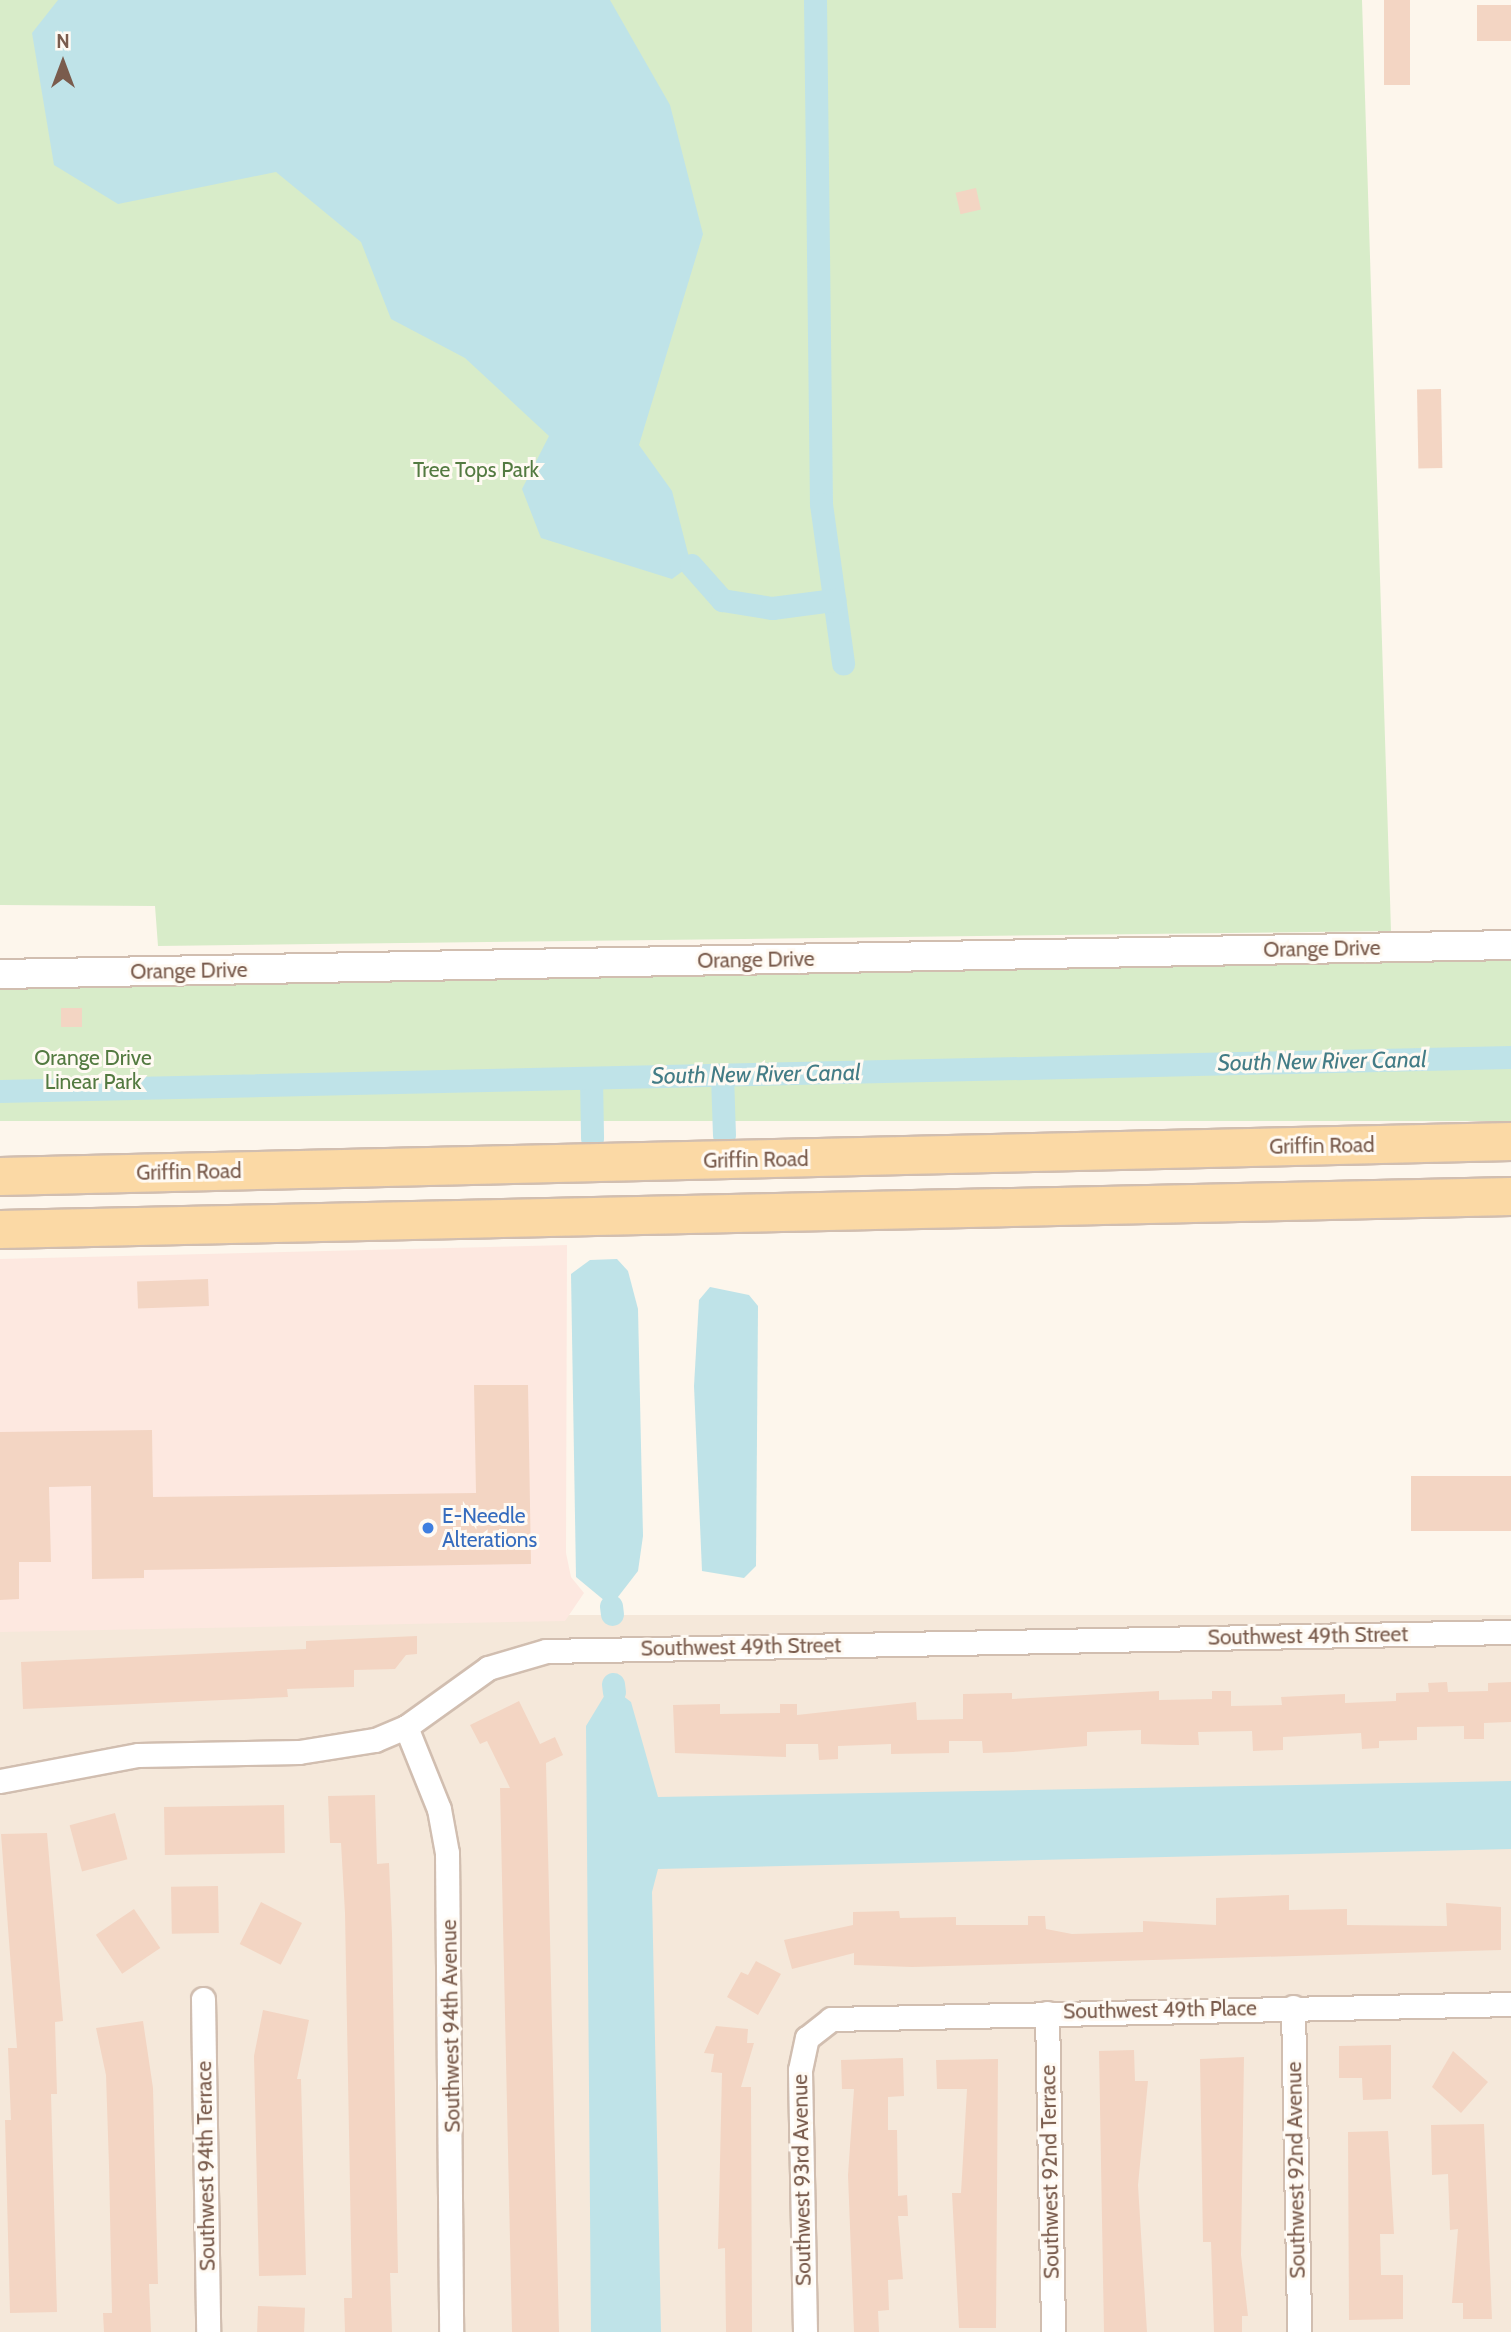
<!DOCTYPE html>
<html>
<head>
<meta charset="utf-8">
<style>
  body { margin:0 }
  #map { position:relative; width:1511px; height:2332px; overflow:hidden; background:#fdf6ec; font-family:Cabin,sans-serif }
  div>[style] { position:absolute }
  .residential>* { inset:0; background:#f5e8da; transform-origin:0 0 }
  .commercial>* { inset:0; background:#fde8e0 }
  .green>* { inset:0; background:#d8ecc9; transform-origin:0 0 }
  .water>* { inset:0; background:#bfe3e8 }
  .canal>* { height:23px; margin:-11.5px; padding:0 11.5px; transform-origin:11.5px; border-radius:11.5px; background:#bfe3e8 }
  .building>* { inset:0; background:#f3d5c3; transform-origin:0 0 }
  .roads { filter:drop-shadow(2px 0 #d1beb0) drop-shadow(-2px 0 #d1beb0) drop-shadow(0 2px #d1beb0) drop-shadow(0 -2px #d1beb0) }
  .minor>* { height:23px; margin:-11.5px; padding:0 11.5px; transform-origin:11.5px; border-radius:11.5px; background:#fff }
  .tertiary>* { height:28px; margin:-14px; padding:0 14px; transform-origin:14px; border-radius:14px; background:#fff }
  .primary>* { height:37px; margin:-18.5px; padding:0 18.5px; transform-origin:18.5px; border-radius:18.5px; background:#fbd9a5 }
  .dots>* { width:19px; height:19px; translate:-50% -50%; box-sizing:border-box; border:4px solid #fffaf3; border-radius:50% }
  span { translate:-50% -50%; white-space:nowrap; text-align:center; line-height:1.15; -webkit-text-stroke:6px #fffaf3; paint-order:stroke }
  .park-label { font-size:21px; color:#537a41 }
  .street-label { font-size:21px; color:#7a5c4d }
  .shop-label { font-size:21px; color:#366cbe }
  .left { translate:0 -50%; text-align:left }
  .water-label { font-size:23px; color:#437c86; font-style:italic }
  .north { position:absolute; left:28px; top:28px; width:70px; height:70px; -webkit-text-stroke:5px #fffaf3; paint-order:stroke; rotate:0deg; font-size:19px; font-weight:700; line-height:28px; text-align:center; color:#7a5c4d }
  .north::after { content:''; display:block; margin:auto; width:24px; height:32px; background:#7a5c4d; clip-path:polygon(50% 0,100% 100%,50% 72%,0 100%) }
</style>
</head>
<body>
<div id="map">
  <div class="residential">
    <i style="left:1511px;top:1615px;width:717px;height:1511px;rotate:90deg"></i>
  </div>
  <div class="commercial">
    <i style="clip-path:polygon(567px 1245px,566px 1553px,571px 1577px,584px 1593px,565px 1621px,0 1632px,0 1259px)"></i>
  </div>
  <div class="green">
    <i style="clip-path:polygon(0 0,1362px 0,1391px 931px,158px 946px,155px 906px,0 905px)"></i>
    <i style="left:1511px;top:959px;width:162px;height:1511px;rotate:90deg"></i>
  </div>
  <div class="water">
    <i style="clip-path:polygon(58px 0,610px 0,670px 105px,703px 234px,639px 445px,672px 491px,691px 565px,672px 579px,541px 538px,522px 489px,549px 436px,465px 358px,391px 319px,361px 242px,276px 172px,118px 204px,54px 165px,32px 33px)"></i>
    <i style="clip-path:polygon(617px 1259px,628px 1271px,638px 1309px,643px 1536px,638px 1571px,611px 1606px,576px 1577px,571px 1274px,590px 1260px)"></i>
    <i style="clip-path:polygon(710px 1287px,749px 1295px,758px 1306px,756px 1566px,744px 1578px,702px 1571px,694px 1386px,699px 1300px)"></i>
    <i style="clip-path:polygon(618px 1692px,631px 1702px,658px 1797px,1511px 1781px,1511px 1849px,658px 1869px,652px 1892px,661px 2332px,591px 2332px,586px 1726px,606px 1693px)"></i>
  </div>
  <div class="canal">
    <i style="left:815px;top:0;width:504px;rotate:89.32deg"></i>
    <i style="left:821px;top:504px;width:161px;rotate:82.1deg"></i>
    <i style="left:691px;top:565px;width:47px;rotate:48.5deg"></i>
    <i style="left:722px;top:600px;width:51px;rotate:9.1deg"></i>
    <i style="left:772px;top:608px;width:63px;rotate:-7.4deg"></i>
    <i style="left:722px;top:1075px;width:60px;rotate:88.1deg"></i>
    <i style="left:591px;top:1078px;width:60px;rotate:89deg"></i>
    <i style="left:0;top:1091px;width:1511px;rotate:-1.29deg"></i>
    <i style="left:611px;top:1606px;width:8px;rotate:83deg"></i>
    <i style="left:613px;top:1684px;width:8px;rotate:83deg"></i>
  </div>
  <div class="building">
    <i style="left:1384px;top:0;width:26px;height:85px"></i>
    <i style="left:1477px;top:5px;width:34px;height:36px"></i>
    <i style="left:976px;top:188px;width:22px;height:21px;rotate:77deg"></i>
    <i style="left:1441px;top:389px;width:79px;height:24px;rotate:89deg"></i>
    <i style="left:61px;top:1008px;width:21px;height:19px"></i>
    <i style="left:208px;top:1279px;width:27px;height:71px;rotate:88deg"></i>
    <i style="clip-path:polygon(474px 1385px,528px 1385px,531px 1564px,144px 1570px,144px 1578px,92px 1579px,91px 1486px,49px 1487px,51px 1562px,19px 1562px,19px 1599px,0 1600px,0 1432px,152px 1430px,153px 1497px,476px 1493px)"></i>
    <i style="left:1511px;top:1476px;width:55px;height:100px;rotate:90deg"></i>
    <i style="clip-path:polygon(417px 1636px,417px 1654px,406px 1655px,395px 1669px,354px 1670px,354px 1687px,287px 1689px,288px 1697px,23px 1709px,21px 1662px,306px 1649px,306px 1641px)"></i>
    <i style="clip-path:polygon(1447px 1682px,1448px 1692px,1488px 1691px,1488px 1683px,1511px 1682px,1511px 1722px,1484px 1723px,1484px 1739px,1464px 1739px,1464px 1726px,1417px 1727px,1417px 1740px,1379px 1741px,1379px 1748px,1362px 1749px,1361px 1733px,1283px 1737px,1283px 1750px,1253px 1751px,1252px 1731px,1198px 1732px,1199px 1745px,1180px 1745px,1141px 1744px,1141px 1730px,1087px 1732px,1087px 1746px,1013px 1752px,983px 1753px,982px 1741px,949px 1741px,949px 1753px,891px 1754px,891px 1744px,838px 1746px,838px 1759px,819px 1760px,818px 1744px,786px 1744px,786px 1757px,675px 1753px,673px 1705px,720px 1704px,720px 1714px,780px 1713px,780px 1704px,797px 1704px,797px 1715px,916px 1702px,917px 1720px,963px 1719px,963px 1694px,1012px 1693px,1012px 1699px,1159px 1691px,1159px 1700px,1212px 1699px,1212px 1691px,1231px 1691px,1231px 1706px,1282px 1705px,1281px 1697px,1321px 1695px,1345px 1694px,1345px 1703px,1396px 1701px,1396px 1693px,1429px 1692px,1428px 1683px)"></i>
    <i style="clip-path:polygon(519px 1701px,540px 1744px,555px 1737px,563px 1755px,546px 1763px,559px 2332px,512px 2332px,500px 1788px,510px 1788px,487px 1741px,480px 1744px,470px 1725px)"></i>
    <i style="clip-path:polygon(375px 1795px,377px 1864px,389px 1863px,392px 1934px,398px 2273px,390px 2273px,392px 2332px,345px 2332px,344px 2298px,352px 2298px,345px 1913px,341px 1843px,330px 1843px,328px 1796px)"></i>
    <i style="left:284px;top:1805px;width:48px;height:120px;rotate:89deg"></i>
    <i style="left:115px;top:1813px;width:48px;height:47px;rotate:75deg"></i>
    <i style="clip-path:polygon(47px 1833px,63px 2021px,55px 2022px,57px 2094px,51px 2094px,57px 2312px,10px 2313px,5px 2120px,11px 2120px,8px 2048px,17px 2048px,1px 1834px)"></i>
    <i style="left:218px;top:1886px;width:47px;height:47px;rotate:89deg"></i>
    <i style="clip-path:polygon(1289px 1895px,1289px 1910px,1347px 1909px,1347px 1925px,1447px 1926px,1446px 1903px,1501px 1907px,1501px 1950px,912px 1967px,854px 1965px,854px 1953px,792px 1969px,784px 1940px,853px 1925px,853px 1912px,899px 1911px,900px 1918px,956px 1917px,956px 1925px,1028px 1925px,1028px 1916px,1045px 1916px,1046px 1929px,1072px 1934px,1143px 1932px,1143px 1921px,1216px 1925px,1216px 1898px)"></i>
    <i style="left:261px;top:1902px;width:46px;height:47px;rotate:27deg"></i>
    <i style="left:134px;top:1909px;width:47px;height:46px;rotate:56deg"></i>
    <i style="clip-path:polygon(756px 1961px,781px 1974px,758px 2015px,727px 1997px,741px 1972px,748px 1975px)"></i>
    <i style="clip-path:polygon(263px 2010px,309px 2020px,297px 2079px,301px 2079px,306px 2275px,259px 2276px,254px 2056px)"></i>
    <i style="clip-path:polygon(143px 2021px,153px 2088px,158px 2284px,149px 2284px,151px 2332px,104px 2332px,103px 2313px,112px 2313px,109px 2166px,106px 2075px,96px 2028px)"></i>
    <i style="clip-path:polygon(716px 2026px,748px 2029px,747px 2043px,754px 2043px,741px 2087px,751px 2087px,752px 2332px,726px 2332px,725px 2248px,718px 2249px,722px 2073px,711px 2072px,714px 2054px,704px 2053px)"></i>
    <i style="clip-path:polygon(1391px 2045px,1391px 2099px,1363px 2100px,1362px 2078px,1339px 2078px,1339px 2046px)"></i>
    <i style="clip-path:polygon(1134px 2050px,1135px 2081px,1148px 2081px,1138px 2185px,1147px 2332px,1104px 2332px,1099px 2051px)"></i>
    <i style="clip-path:polygon(1453px 2051px,1488px 2082px,1461px 2113px,1432px 2087px)"></i>
    <i style="clip-path:polygon(1244px 2057px,1241px 2255px,1248px 2316px,1242px 2316px,1242px 2332px,1214px 2332px,1211px 2242px,1203px 2242px,1200px 2059px)"></i>
    <i style="clip-path:polygon(903px 2058px,904px 2096px,888px 2097px,888px 2130px,897px 2130px,898px 2196px,907px 2195px,908px 2216px,898px 2216px,903px 2279px,888px 2280px,889px 2310px,878px 2311px,879px 2332px,854px 2332px,848px 2175px,854px 2089px,842px 2089px,841px 2060px)"></i>
    <i style="clip-path:polygon(998px 2059px,996px 2328px,959px 2328px,952px 2193px,961px 2193px,967px 2089px,937px 2089px,936px 2060px)"></i>
    <i style="clip-path:polygon(1484px 2124px,1492px 2319px,1463px 2319px,1463px 2303px,1452px 2303px,1458px 2229px,1450px 2230px,1448px 2174px,1432px 2175px,1431px 2125px)"></i>
    <i style="clip-path:polygon(1388px 2131px,1394px 2234px,1380px 2234px,1381px 2275px,1403px 2275px,1403px 2319px,1349px 2320px,1348px 2132px)"></i>
    <i style="left:258px;top:2306px;width:47px;height:26px;rotate:2deg"></i>
  </div>
  <div class="roads">
    <div class="minor">
      <i style="left:406px;top:1727px;width:88px;rotate:68.1deg"></i>
      <i style="left:439px;top:1809px;width:45px;rotate:79.7deg"></i>
      <i style="left:447px;top:1853px;width:479px;rotate:89.5deg"></i>
      <i style="left:0;top:1781px;width:140px;rotate:-10.7deg"></i>
      <i style="left:138px;top:1755px;width:161px;rotate:-1.1deg"></i>
      <i style="left:299px;top:1752px;width:77px;rotate:-9deg"></i>
      <i style="left:375px;top:1740px;width:34px;rotate:-23deg"></i>
      <i style="left:406px;top:1727px;width:101px;rotate:-35.7deg"></i>
      <i style="left:488px;top:1668px;width:60px;rotate:-16.3deg"></i>
      <i style="left:546px;top:1651px;width:965px;rotate:-1.13deg"></i>
      <i style="left:203px;top:1999px;width:333px;rotate:89.1deg"></i>
      <i style="left:1293px;top:2007px;width:325px;rotate:88.9deg"></i>
      <i style="left:1047px;top:2013px;width:319px;rotate:88.9deg"></i>
      <i style="left:805px;top:2332px;width:262px;rotate:-91.1deg"></i>
      <i style="left:800px;top:2070px;width:33px;rotate:-78deg"></i>
      <i style="left:807px;top:2038px;width:31px;rotate:-38deg"></i>
      <i style="left:831px;top:2019px;width:680px;rotate:-1.26deg"></i>
    </div>
    <div class="tertiary">
      <i style="left:0;top:974px;width:1511px;rotate:-1.1deg"></i>
    </div>
    <div class="primary">
      <i style="left:0;top:1176px;width:1511px;rotate:-1.33deg"></i>
      <i style="left:0;top:1229px;width:1511px;rotate:-1.25deg"></i>
    </div>
  </div>
  <div class="dots">
    <i style="left:428px;top:1528px;background:#3f7fe0"></i>
  </div>
  <div class="park-label">
    <span style="left:476px;top:470px">Tree Tops Park</span>
    <span style="left:93px;top:1070px">Orange Drive<br>Linear Park</span>
  </div>
  <div class="street-label">
    <span style="left:1322px;top:949px;rotate:-1deg">Orange Drive</span>
    <span style="left:756px;top:960px;rotate:-1deg">Orange Drive</span>
    <span style="left:189px;top:971px;rotate:-1deg">Orange Drive</span>
    <span style="left:1322px;top:1146px;rotate:-1deg">Griffin Road</span>
    <span style="left:756px;top:1160px;rotate:-1deg">Griffin Road</span>
    <span style="left:189px;top:1172px;rotate:-1deg">Griffin Road</span>
    <span style="left:1308px;top:1636px;rotate:-1deg">Southwest 49th Street</span>
    <span style="left:741px;top:1647px;rotate:-1deg">Southwest 49th Street</span>
    <span style="left:1160px;top:2010px;rotate:-1deg">Southwest 49th Place</span>
    <span style="left:451px;top:2026px;rotate:-91deg">Southwest 94th Avenue</span>
    <span style="left:206px;top:2166px;rotate:-91deg">Southwest 94th Terrace</span>
    <span style="left:1296px;top:2170px;rotate:-91deg">Southwest 92nd Avenue</span>
    <span style="left:1050px;top:2172px;rotate:-91deg">Southwest 92nd Terrace</span>
    <span style="left:802px;top:2180px;rotate:-91deg">Southwest 93rd Avenue</span>
  </div>
  <div class="shop-label">
    <span class="left" style="left:442px;top:1528px">E-Needle<br>Alterations</span>
  </div>
  <div class="water-label">
    <span style="left:1322px;top:1061px;rotate:-1deg">South New River Canal</span>
    <span style="left:756px;top:1074px;rotate:-1deg">South New River Canal</span>
  </div>
  <div class="north">N</div>
</div>
</body>
</html>
